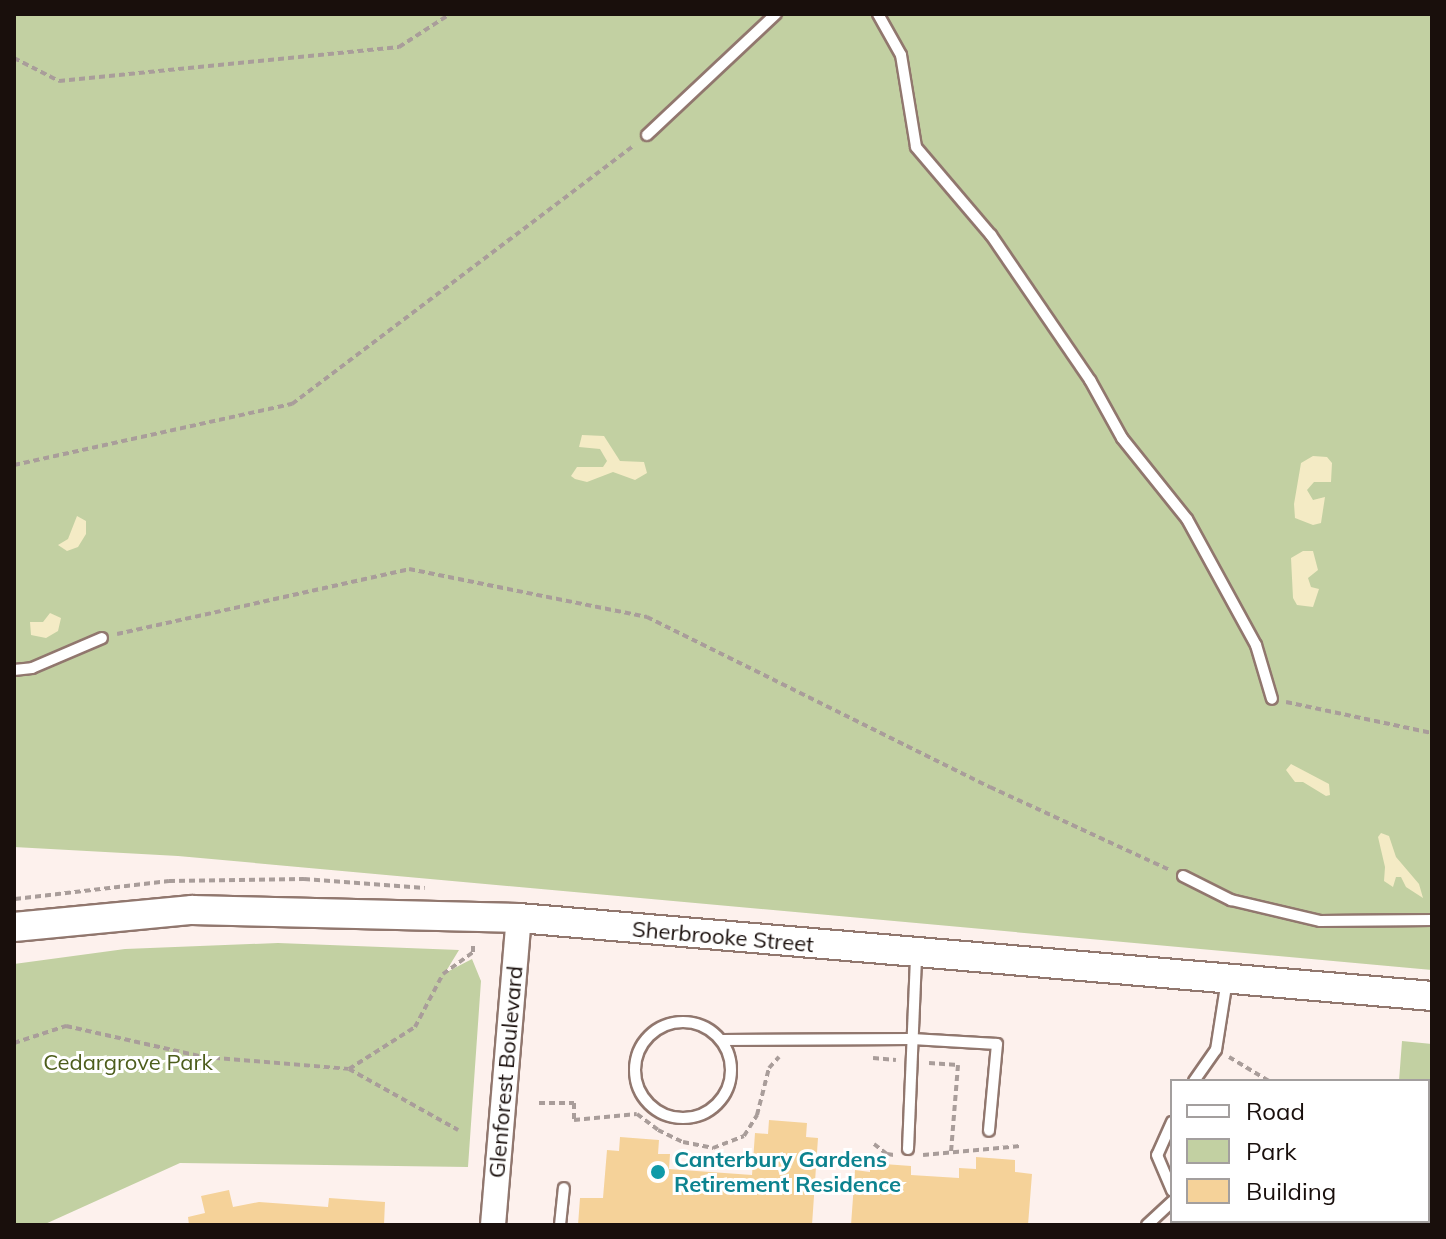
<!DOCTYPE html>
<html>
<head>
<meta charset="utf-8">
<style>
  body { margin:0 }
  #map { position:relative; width:1446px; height:1239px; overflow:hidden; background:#fdf1ed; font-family:Mulish,sans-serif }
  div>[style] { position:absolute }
  .green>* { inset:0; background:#c2d0a2 }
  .sand>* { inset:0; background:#f4ebc5 }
  .building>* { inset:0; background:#f5d299 }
  .path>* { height:4px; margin-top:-2px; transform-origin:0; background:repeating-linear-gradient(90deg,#a99d9a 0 6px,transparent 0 10px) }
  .roads { filter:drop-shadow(2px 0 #91776e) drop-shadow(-2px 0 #91776e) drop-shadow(0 2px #91776e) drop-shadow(0 -2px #91776e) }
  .service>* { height:10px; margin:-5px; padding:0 5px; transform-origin:5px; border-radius:5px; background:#fff }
  .service>.ring { margin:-5px; padding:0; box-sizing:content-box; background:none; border:10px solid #fff; border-radius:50% }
  .tertiary>* { height:24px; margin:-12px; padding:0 12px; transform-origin:12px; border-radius:12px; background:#fff }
  .secondary>* { height:28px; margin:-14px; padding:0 14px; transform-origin:14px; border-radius:14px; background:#fff }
  .dots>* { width:22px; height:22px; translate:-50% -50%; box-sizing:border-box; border:4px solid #fff; border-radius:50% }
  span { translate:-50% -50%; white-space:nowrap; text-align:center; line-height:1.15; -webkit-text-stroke:6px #fff; paint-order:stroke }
  .street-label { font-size:22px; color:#190f0c }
  .park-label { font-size:22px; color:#4d5d1c }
  .culture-label { font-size:22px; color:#0d838f; font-weight:700 }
  .left { translate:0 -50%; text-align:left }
  .frame { position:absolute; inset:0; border:16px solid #190f0c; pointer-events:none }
  .legend { position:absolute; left:1170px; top:1079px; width:260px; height:144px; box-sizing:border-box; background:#fff; border:2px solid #a39f9e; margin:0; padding:10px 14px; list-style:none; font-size:24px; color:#190f0c }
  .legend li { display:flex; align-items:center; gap:16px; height:40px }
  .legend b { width:40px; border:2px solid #a39f9e }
</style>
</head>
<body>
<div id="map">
  <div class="green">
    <i style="clip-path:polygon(14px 14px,1432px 14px,1432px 970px,178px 856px,14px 847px)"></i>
    <i style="clip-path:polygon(278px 943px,459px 950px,445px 973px,472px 959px,481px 981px,468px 1167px,180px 1163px,43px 1225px,14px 1225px,14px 964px,125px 949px)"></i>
    <i style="clip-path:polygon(1402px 1041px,1432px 1044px,1432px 1225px,1387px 1225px,1387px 1221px,1428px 1221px,1428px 1081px,1399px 1081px)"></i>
  </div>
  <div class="sand">
    <i style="clip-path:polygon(582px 435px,604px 436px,620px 461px,644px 462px,647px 473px,635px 480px,613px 472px,587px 482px,575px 479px,571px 476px,577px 467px,603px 467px,607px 461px,600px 449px,579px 447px)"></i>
    <i style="clip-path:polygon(1313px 456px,1327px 457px,1332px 463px,1331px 482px,1314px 482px,1307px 490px,1313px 500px,1325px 497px,1321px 523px,1313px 525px,1295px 518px,1294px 504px,1301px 463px)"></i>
    <i style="clip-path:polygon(77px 516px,86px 521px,86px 534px,78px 547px,67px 551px,58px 545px,68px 539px)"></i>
    <i style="clip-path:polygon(1303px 551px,1313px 551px,1318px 570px,1308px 578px,1311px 587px,1319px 589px,1313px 607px,1297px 605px,1293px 598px,1291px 558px)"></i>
    <i style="clip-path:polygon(50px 613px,61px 618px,58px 631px,46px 638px,31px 635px,30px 622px,43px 622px)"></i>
    <i style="clip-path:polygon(1291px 764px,1329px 784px,1330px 795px,1326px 796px,1303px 782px,1295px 782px,1286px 770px)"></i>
    <i style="clip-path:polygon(1381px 833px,1389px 836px,1396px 857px,1419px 884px,1423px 898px,1406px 887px,1401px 877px,1396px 877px,1393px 887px,1384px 881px,1385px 867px,1378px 837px)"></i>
  </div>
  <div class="building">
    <i style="clip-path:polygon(769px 1120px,807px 1123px,806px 1137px,818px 1138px,812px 1225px,578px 1225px,580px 1198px,603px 1198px,607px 1150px,619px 1151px,620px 1137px,659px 1140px,658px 1154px,670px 1154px,669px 1169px,752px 1175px,755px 1133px,768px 1134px)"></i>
    <i style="clip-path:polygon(976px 1157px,1015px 1160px,1015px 1172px,1032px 1174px,1028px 1225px,851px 1225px,855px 1170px,870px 1172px,870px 1163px,911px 1166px,911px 1175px,959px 1178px,959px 1168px,976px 1169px)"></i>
    <i style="clip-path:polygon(229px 1190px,233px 1207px,259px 1202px,328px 1207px,329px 1198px,385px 1202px,384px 1225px,189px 1225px,188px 1217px,205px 1213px,201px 1196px)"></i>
  </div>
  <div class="path">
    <i style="left:14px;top:58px;width:51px;rotate:27.1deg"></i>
    <i style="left:59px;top:81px;width:342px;rotate:-5.7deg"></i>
    <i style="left:399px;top:47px;width:61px;rotate:-32.9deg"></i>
    <i style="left:14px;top:465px;width:285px;rotate:-12.4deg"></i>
    <i style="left:292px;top:404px;width:429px;rotate:-37.1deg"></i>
    <i style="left:117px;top:634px;width:299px;rotate:-12.5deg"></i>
    <i style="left:409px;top:569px;width:243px;rotate:11.4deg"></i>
    <i style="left:647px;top:617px;width:383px;rotate:26.4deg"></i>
    <i style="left:990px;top:787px;width:198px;rotate:24.8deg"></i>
    <i style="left:1286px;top:702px;width:149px;rotate:12deg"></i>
    <i style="left:15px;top:899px;width:155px;rotate:-6.7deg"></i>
    <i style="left:169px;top:881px;width:135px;rotate:-0.8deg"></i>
    <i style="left:304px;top:879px;width:121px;rotate:4.3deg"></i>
    <i style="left:14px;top:1043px;width:55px;rotate:-18.1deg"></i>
    <i style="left:66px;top:1026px;width:141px;rotate:12.7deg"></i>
    <i style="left:204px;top:1057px;width:145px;rotate:4.7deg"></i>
    <i style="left:349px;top:1069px;width:125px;rotate:29.2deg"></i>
    <i style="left:1229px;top:1057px;width:47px;rotate:31deg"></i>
    <i style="left:873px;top:1058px;width:23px;rotate:5deg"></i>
    <i style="left:929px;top:1063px;width:29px;rotate:4deg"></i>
    <i style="left:958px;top:1065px;width:87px;rotate:94.6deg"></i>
    <i style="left:349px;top:1069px;width:78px;rotate:-32.5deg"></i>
    <i style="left:415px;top:1027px;width:60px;rotate:-62.2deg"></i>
    <i style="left:443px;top:974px;width:37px;rotate:-36deg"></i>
    <i style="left:473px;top:952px;width:10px;rotate:-90deg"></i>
    <i style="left:539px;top:1103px;width:35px"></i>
    <i style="left:574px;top:1103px;width:17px;rotate:90deg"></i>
    <i style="left:574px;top:1120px;width:63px;rotate:-5.4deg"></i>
    <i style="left:637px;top:1114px;width:26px;rotate:37deg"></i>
    <i style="left:658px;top:1130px;width:28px;rotate:26deg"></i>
    <i style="left:683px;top:1142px;width:31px;rotate:11deg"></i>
    <i style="left:713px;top:1148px;width:33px;rotate:-21deg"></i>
    <i style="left:744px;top:1136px;width:25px;rotate:-58deg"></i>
    <i style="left:757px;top:1115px;width:49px;rotate:-75.7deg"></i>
    <i style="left:769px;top:1068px;width:15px;rotate:-48deg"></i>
    <i style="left:874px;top:1144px;width:16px;rotate:38deg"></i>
    <i style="left:887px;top:1154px;width:7px;rotate:8deg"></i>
    <i style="left:923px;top:1155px;width:97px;rotate:-5.3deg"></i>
    <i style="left:1348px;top:1221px;width:4px;rotate:90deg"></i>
  </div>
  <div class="roads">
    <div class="service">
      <i style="left:878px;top:14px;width:47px;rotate:60.7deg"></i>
      <i style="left:901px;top:55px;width:93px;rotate:80.7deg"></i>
      <i style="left:916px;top:147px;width:116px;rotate:49.6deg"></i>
      <i style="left:991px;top:235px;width:176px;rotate:55.7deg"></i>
      <i style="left:1090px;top:380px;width:66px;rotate:61.1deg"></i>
      <i style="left:1122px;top:438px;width:104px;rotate:51.3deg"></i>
      <i style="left:1187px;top:519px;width:144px;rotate:61.3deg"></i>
      <i style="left:1256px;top:645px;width:56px;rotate:73.5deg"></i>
      <i style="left:647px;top:135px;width:177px;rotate:-43.2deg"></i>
      <i style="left:14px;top:670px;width:18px;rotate:-6deg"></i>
      <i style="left:32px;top:668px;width:76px;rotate:-23.2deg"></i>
      <i style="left:1183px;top:876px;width:54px;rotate:26.6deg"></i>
      <i style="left:1231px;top:900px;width:91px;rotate:13.3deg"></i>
      <i style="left:1320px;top:921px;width:112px;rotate:-0.5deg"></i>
      <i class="ring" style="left:635px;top:1022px;width:86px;height:86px"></i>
      <i style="left:721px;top:1040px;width:191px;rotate:-0.3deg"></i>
      <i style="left:912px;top:1039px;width:85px;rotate:3.4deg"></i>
      <i style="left:997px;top:1044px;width:87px;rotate:95.3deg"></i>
      <i style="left:1194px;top:1081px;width:38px;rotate:-55deg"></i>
      <i style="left:1216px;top:1050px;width:71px;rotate:-81.1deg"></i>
      <i style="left:1172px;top:1122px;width:36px;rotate:114deg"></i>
      <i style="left:1157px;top:1155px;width:39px;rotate:67deg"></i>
      <i style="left:908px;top:1149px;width:194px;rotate:-87.6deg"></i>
      <i style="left:560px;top:1225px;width:37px;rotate:-84deg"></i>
      <i style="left:1147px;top:1225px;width:34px;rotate:-43deg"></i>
    </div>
    <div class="tertiary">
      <i style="left:493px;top:1225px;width:308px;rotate:-85.2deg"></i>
    </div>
    <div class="secondary">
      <i style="left:14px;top:927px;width:179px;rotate:-5.5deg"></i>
      <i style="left:192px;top:910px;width:327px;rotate:1.4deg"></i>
      <i style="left:519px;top:918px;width:916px;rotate:4.88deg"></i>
    </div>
  </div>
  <div class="dots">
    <i style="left:658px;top:1172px;background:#0f9aa8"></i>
  </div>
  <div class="street-label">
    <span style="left:723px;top:937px;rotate:5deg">Sherbrooke Street</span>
    <span style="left:506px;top:1072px;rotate:-85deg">Glenforest Boulevard</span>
  </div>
  <div class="park-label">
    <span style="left:128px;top:1063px">Cedargrove Park</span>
  </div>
  <div class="culture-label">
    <span class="left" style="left:674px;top:1172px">Canterbury Gardens<br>Retirement Residence</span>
  </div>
  <div class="frame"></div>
  <ul class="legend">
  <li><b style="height:10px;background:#fff"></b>Road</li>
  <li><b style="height:22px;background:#c2d0a2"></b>Park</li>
  <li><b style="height:22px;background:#f5d299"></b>Building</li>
  </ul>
</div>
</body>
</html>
